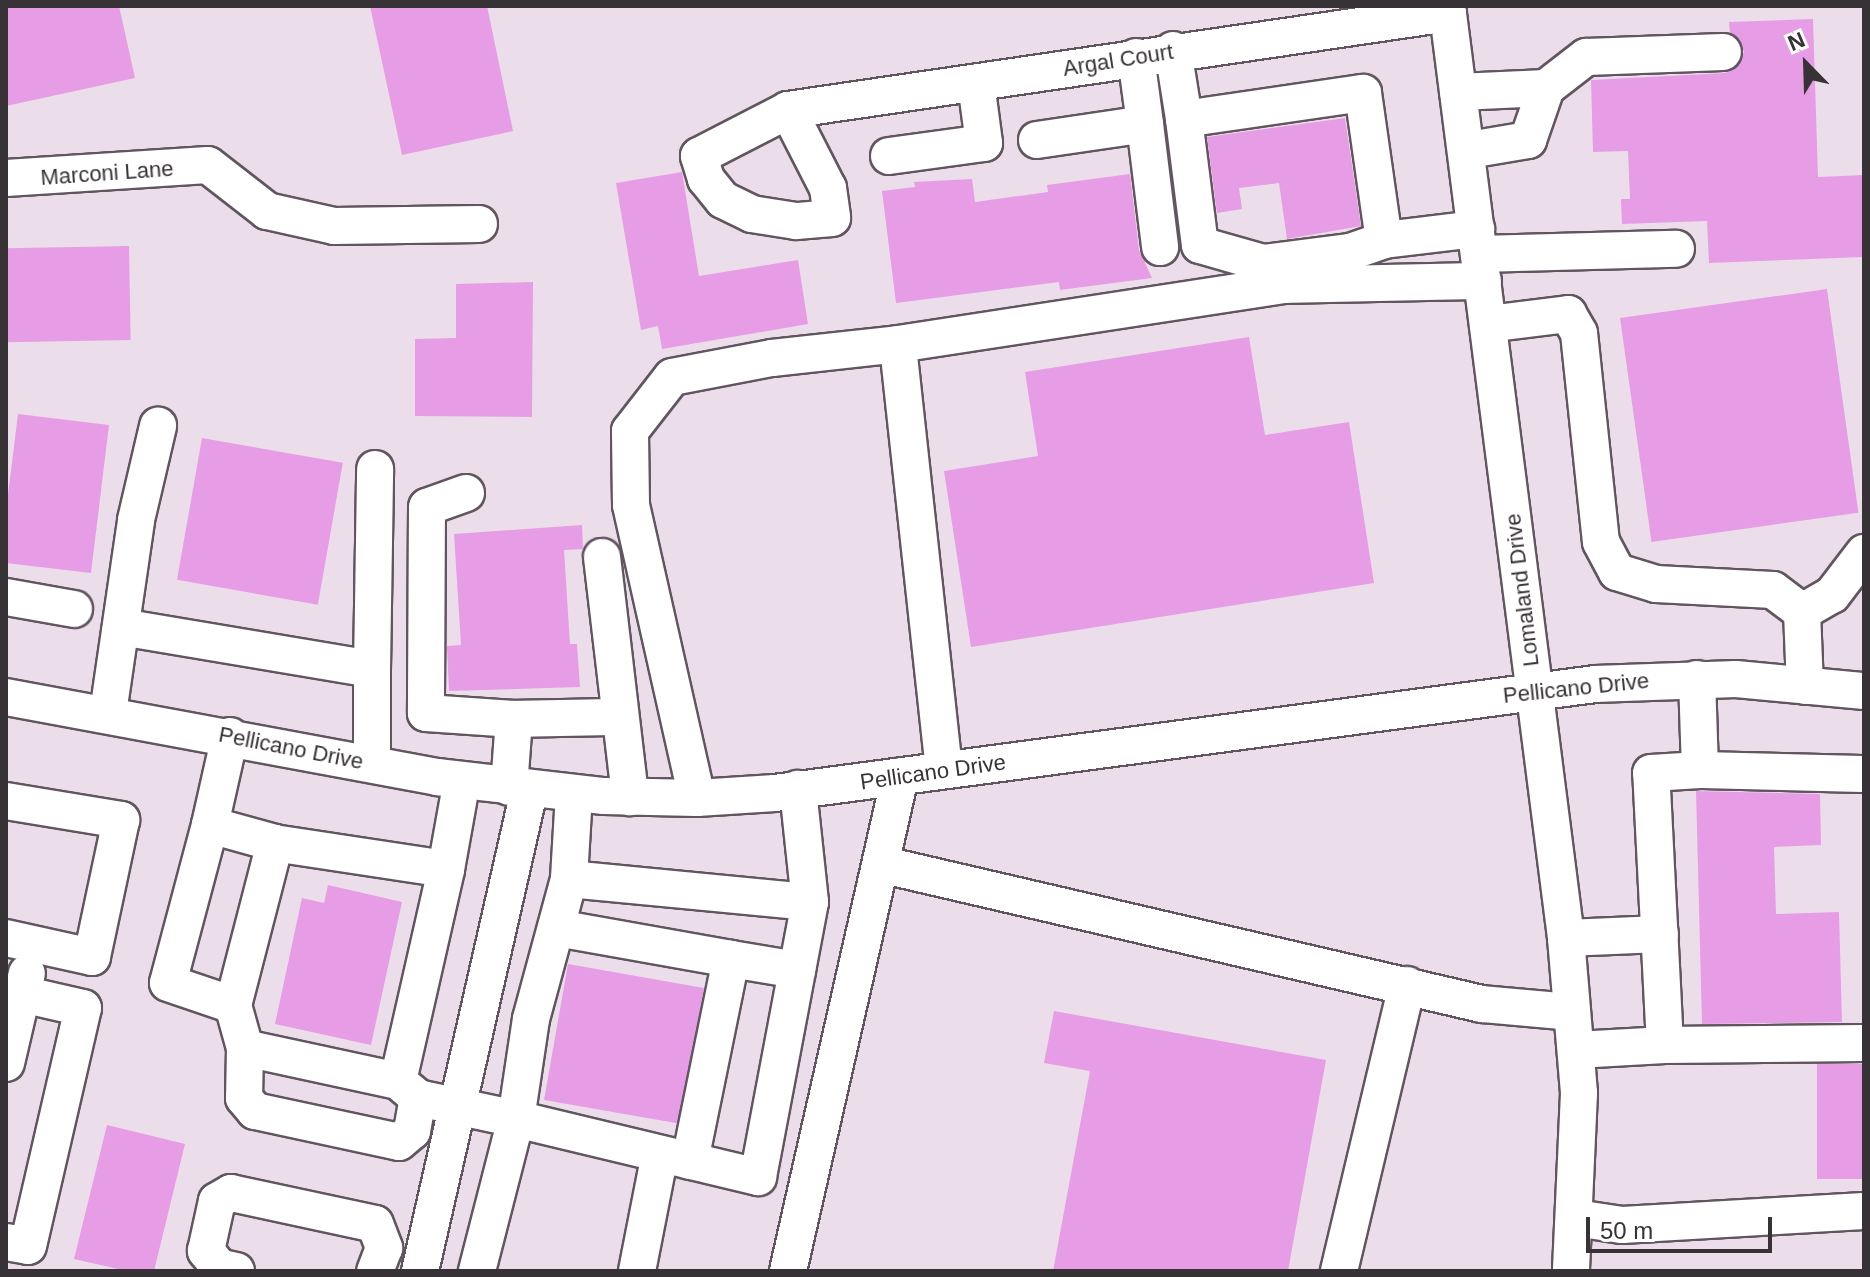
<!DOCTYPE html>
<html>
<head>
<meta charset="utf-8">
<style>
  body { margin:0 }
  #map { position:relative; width:1870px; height:1277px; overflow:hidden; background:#ebdeea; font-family:Arial,sans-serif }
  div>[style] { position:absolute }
  .building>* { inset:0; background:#e69de5; transform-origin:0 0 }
  .roads { filter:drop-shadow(2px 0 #615660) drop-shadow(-2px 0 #615660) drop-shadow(0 2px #615660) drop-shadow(0 -2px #615660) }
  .minor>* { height:36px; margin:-18px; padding:0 18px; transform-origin:18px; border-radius:18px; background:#fff }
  span { translate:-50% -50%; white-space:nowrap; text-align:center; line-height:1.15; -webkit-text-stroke:6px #fff; paint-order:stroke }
  .street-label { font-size:22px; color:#373236 }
  .frame { position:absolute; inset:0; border:8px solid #373236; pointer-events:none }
  .north { position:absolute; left:1766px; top:24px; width:80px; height:80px; -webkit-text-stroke:6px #fff; paint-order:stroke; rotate:337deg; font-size:22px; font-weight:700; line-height:32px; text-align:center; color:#373236 }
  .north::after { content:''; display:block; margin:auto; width:28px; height:36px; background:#373236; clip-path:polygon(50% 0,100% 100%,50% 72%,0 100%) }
  .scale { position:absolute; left:1586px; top:1217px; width:186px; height:36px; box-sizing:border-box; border:4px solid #373236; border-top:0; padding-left:10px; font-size:24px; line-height:28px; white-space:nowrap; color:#373236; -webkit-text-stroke:6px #fff; paint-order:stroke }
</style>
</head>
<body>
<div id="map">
  <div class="building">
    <i style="clip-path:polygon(6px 6px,119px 6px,135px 78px,6px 106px)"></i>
    <i style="clip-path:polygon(370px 6px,487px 6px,513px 131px,402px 155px)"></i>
    <i style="clip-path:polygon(1813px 19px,1818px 177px,1864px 175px,1864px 257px,1709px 263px,1707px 221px,1622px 224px,1621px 199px,1630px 199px,1628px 151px,1593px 152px,1591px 80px,1725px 73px,1735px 69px,1744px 52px,1740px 40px,1730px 33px,1729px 22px)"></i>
    <i style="clip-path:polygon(1345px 118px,1361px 226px,1287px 239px,1279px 183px,1239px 188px,1242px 209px,1217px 213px,1207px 137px)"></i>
    <i style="clip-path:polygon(682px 172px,699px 276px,798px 260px,808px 324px,662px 349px,658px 326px,641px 330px,616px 183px)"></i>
    <i style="clip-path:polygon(1130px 174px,1139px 250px,1152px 278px,1060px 290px,1059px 282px,896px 303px,882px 191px,915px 187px,914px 182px,972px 179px,975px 202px,1048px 192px,1047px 185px)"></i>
    <i style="left:129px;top:246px;width:94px;height:123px;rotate:89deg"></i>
    <i style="clip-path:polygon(533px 282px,532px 417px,415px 416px,415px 339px,456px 338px,456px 284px)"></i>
    <i style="left:1827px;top:289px;width:226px;height:209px;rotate:82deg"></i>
    <i style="clip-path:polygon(1249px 337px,1265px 435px,1349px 422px,1374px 583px,971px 647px,944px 471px,1038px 456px,1025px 372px)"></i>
    <i style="clip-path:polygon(18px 414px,109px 425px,91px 573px,6px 563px,6px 511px)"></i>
    <i style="left:202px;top:438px;width:143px;height:144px;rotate:10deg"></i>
    <i style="clip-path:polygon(582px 525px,583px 549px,564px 550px,570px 644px,577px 644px,580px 687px,449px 691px,447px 646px,461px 645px,454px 534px)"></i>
    <i style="clip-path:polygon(1696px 791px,1820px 794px,1821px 845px,1774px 847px,1776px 914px,1839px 912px,1842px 1022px,1702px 1024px)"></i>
    <i style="clip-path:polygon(328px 885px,402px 902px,371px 1045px,275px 1024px,302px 898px,324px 903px)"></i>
    <i style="left:568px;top:964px;width:138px;height:138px;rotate:10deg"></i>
    <i style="clip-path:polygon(1054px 1011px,1326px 1060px,1288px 1271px,1053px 1271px,1090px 1071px,1044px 1063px)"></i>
    <i style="left:1817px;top:1064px;width:47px;height:115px"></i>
    <i style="clip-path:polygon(107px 1125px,185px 1144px,154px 1271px,127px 1271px,74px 1259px)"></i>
  </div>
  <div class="roads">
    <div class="minor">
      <i style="left:1447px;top:6px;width:940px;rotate:82.72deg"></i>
      <i style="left:1566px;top:938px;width:156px;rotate:85.2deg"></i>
      <i style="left:1579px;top:1093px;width:178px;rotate:92.6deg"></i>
      <i style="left:1173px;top:50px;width:70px;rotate:80.9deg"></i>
      <i style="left:1184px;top:119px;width:181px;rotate:-8.3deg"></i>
      <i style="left:1363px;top:93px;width:148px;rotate:81.9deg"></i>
      <i style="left:1384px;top:240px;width:93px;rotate:-6.8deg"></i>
      <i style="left:1136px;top:57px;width:68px;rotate:82.3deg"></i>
      <i style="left:1458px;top:92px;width:88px;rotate:-2.6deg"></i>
      <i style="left:1546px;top:88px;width:51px;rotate:-37.8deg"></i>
      <i style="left:1586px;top:57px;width:137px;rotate:-2.1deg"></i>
      <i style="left:788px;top:110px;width:88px;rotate:62.9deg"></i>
      <i style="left:828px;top:188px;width:30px;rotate:82deg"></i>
      <i style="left:832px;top:218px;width:36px;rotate:175deg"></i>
      <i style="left:796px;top:221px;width:45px;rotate:-171deg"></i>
      <i style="left:752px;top:214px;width:32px;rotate:-154deg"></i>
      <i style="left:723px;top:200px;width:27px;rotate:-129deg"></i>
      <i style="left:706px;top:179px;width:24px;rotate:-107deg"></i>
      <i style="left:699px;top:156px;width:100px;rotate:-27.3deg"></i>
      <i style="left:788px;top:110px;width:667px;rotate:-8.36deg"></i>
      <i style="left:1184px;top:119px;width:127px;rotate:82.8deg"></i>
      <i style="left:1200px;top:245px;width:66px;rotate:15.9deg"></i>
      <i style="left:1263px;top:263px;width:88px;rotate:-7.2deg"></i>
      <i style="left:1350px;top:252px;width:36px;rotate:-19deg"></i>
      <i style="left:1037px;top:140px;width:109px;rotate:-8.4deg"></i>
      <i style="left:1145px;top:124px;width:124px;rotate:83deg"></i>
      <i style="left:1469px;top:150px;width:60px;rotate:-9.6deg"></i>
      <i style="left:1528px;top:140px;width:55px;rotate:-70.9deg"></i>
      <i style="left:889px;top:156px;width:96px;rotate:-7.8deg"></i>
      <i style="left:984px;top:143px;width:61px;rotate:-97.6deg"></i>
      <i style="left:6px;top:178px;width:202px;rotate:-3.7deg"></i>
      <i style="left:208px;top:165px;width:75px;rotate:37.9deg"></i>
      <i style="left:267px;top:211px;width:69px;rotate:12.6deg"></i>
      <i style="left:334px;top:226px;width:145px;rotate:-0.8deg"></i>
      <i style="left:1479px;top:254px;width:197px;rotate:-1.5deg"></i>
      <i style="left:1488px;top:324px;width:81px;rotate:-7.1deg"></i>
      <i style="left:1568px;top:314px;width:22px;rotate:60deg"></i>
      <i style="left:1579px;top:333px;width:210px;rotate:84deg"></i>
      <i style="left:1601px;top:542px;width:34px;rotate:62deg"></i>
      <i style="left:1617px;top:572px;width:41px;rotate:17.1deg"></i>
      <i style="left:1656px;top:584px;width:117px;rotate:2.9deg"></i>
      <i style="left:1773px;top:590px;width:36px;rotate:37deg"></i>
      <i style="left:1802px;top:612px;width:74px;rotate:87.7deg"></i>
      <i style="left:466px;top:493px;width:41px;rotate:160.3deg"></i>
      <i style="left:427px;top:507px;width:206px;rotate:90.3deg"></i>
      <i style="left:426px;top:713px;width:88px;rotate:3.9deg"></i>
      <i style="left:514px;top:719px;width:68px;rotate:94.2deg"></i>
      <i style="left:602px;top:557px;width:242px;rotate:83.3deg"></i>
      <i style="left:6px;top:597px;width:69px;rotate:10deg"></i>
      <i style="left:1802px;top:612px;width:34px;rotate:-30deg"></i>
      <i style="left:1832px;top:595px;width:53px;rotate:-52.7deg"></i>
      <i style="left:121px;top:627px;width:254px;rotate:9.5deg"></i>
      <i style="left:372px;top:669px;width:95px;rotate:90deg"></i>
      <i style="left:372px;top:669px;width:200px;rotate:-89.1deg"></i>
      <i style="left:1697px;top:679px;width:91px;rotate:88.1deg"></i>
      <i style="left:1700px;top:770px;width:164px;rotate:1.4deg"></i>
      <i style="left:6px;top:697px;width:438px;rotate:10.5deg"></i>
      <i style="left:437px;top:777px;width:168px;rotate:6.5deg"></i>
      <i style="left:604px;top:796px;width:93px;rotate:1.2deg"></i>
      <i style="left:697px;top:798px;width:78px;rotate:-3.7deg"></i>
      <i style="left:775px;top:793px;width:827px;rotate:-7.57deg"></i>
      <i style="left:1595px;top:684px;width:141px;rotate:-2deg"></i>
      <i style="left:1736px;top:679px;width:129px;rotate:5.4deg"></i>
      <i style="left:108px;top:713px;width:195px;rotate:-81.7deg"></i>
      <i style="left:136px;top:520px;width:97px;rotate:-76.8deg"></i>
      <i style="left:514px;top:719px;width:106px;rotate:-1.1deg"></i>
      <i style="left:230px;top:736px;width:91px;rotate:102.7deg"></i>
      <i style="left:210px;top:825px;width:67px;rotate:15.5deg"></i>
      <i style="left:944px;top:770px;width:428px;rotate:-96.2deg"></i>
      <i style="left:898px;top:344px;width:391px;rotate:-8.7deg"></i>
      <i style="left:1285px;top:285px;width:198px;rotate:-1.2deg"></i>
      <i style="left:574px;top:794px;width:85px;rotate:93.4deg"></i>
      <i style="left:569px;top:879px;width:145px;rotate:105.2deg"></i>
      <i style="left:531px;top:1019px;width:101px;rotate:98.5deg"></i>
      <i style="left:516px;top:1119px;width:249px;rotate:13.5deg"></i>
      <i style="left:758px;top:1177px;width:280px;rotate:-79.3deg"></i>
      <i style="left:810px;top:902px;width:114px;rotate:-96.1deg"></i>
      <i style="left:697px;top:798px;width:300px;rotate:-102.7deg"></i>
      <i style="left:631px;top:505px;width:74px;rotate:-90.8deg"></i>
      <i style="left:630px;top:431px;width:68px;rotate:-52.1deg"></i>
      <i style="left:672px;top:377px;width:102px;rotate:-10.8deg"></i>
      <i style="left:772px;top:358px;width:127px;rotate:-6.3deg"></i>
      <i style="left:6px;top:801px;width:117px;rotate:9.4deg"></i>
      <i style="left:121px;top:820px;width:140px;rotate:102deg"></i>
      <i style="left:92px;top:957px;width:88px;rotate:-167.5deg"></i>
      <i style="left:210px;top:825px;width:163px;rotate:104.9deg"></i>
      <i style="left:168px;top:983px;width:69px;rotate:18.7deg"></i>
      <i style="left:884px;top:865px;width:614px;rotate:13.09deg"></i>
      <i style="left:1482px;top:1004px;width:90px;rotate:5.1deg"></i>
      <i style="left:446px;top:869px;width:173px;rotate:-171.4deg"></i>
      <i style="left:275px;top:843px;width:167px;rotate:104.5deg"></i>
      <i style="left:233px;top:1005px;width:45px;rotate:74.4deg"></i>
      <i style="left:245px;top:1048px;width:157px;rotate:12.2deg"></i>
      <i style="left:398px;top:1081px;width:217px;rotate:-77.2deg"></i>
      <i style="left:446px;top:869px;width:90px;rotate:-79.8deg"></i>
      <i style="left:569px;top:879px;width:242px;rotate:5.5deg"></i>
      <i style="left:557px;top:928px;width:177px;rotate:10.1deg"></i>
      <i style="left:731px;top:959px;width:206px;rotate:101.5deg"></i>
      <i style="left:1566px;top:938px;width:94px;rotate:-2.4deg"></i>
      <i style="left:731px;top:959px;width:67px;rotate:9.5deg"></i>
      <i style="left:1665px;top:1045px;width:199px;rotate:-0.6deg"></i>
      <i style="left:245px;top:1048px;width:50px;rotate:91.1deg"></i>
      <i style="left:244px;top:1098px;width:17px;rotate:50deg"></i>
      <i style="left:255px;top:1111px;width:147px;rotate:12.1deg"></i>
      <i style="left:399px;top:1142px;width:17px;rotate:-40deg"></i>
      <i style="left:412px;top:1131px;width:34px;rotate:-80deg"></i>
      <i style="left:1576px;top:1050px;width:89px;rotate:-3.2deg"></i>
      <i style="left:1665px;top:1045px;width:272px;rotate:-92.9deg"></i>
      <i style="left:1651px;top:773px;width:49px;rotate:-3.5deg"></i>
      <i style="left:6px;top:1063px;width:92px;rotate:-76.9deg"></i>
      <i style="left:398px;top:1081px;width:26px;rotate:40deg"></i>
      <i style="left:418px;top:1098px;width:100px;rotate:12.1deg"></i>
      <i style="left:516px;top:1119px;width:157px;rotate:104.4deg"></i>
      <i style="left:1576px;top:1218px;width:47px;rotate:8.7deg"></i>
      <i style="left:1622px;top:1225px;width:242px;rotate:-3.3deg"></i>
      <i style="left:6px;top:1242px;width:22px;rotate:10deg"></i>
      <i style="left:28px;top:1246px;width:244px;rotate:-77deg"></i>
      <i style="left:83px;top:1008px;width:63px;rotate:-167.1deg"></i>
      <i style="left:236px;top:1271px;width:17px;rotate:-167deg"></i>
      <i style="left:219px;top:1267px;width:21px;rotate:-129deg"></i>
      <i style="left:206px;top:1251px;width:51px;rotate:-77.6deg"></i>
      <i style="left:217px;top:1201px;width:16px;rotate:-30deg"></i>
      <i style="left:231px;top:1193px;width:147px;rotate:12.1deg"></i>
      <i style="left:375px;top:1224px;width:26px;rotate:69deg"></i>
      <i style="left:384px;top:1248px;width:25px;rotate:111deg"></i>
      <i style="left:420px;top:1271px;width:493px;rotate:-77.2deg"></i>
      <i style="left:637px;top:1271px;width:119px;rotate:-78.9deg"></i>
      <i style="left:788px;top:1271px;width:507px;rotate:-77.23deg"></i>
      <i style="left:1339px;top:1271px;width:294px;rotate:-76.6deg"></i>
    </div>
  </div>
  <div class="street-label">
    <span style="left:1118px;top:60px;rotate:-9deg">Argal Court</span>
    <span style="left:107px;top:173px;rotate:-4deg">Marconi Lane</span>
    <span style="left:1522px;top:590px;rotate:-97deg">Lomaland Drive</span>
    <span style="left:1576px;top:688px;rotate:-6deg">Pellicano Drive</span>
    <span style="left:291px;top:748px;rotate:11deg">Pellicano Drive</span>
    <span style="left:933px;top:772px;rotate:-8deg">Pellicano Drive</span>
  </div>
  <div class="frame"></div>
  <div class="north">N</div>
  <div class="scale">50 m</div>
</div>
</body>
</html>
